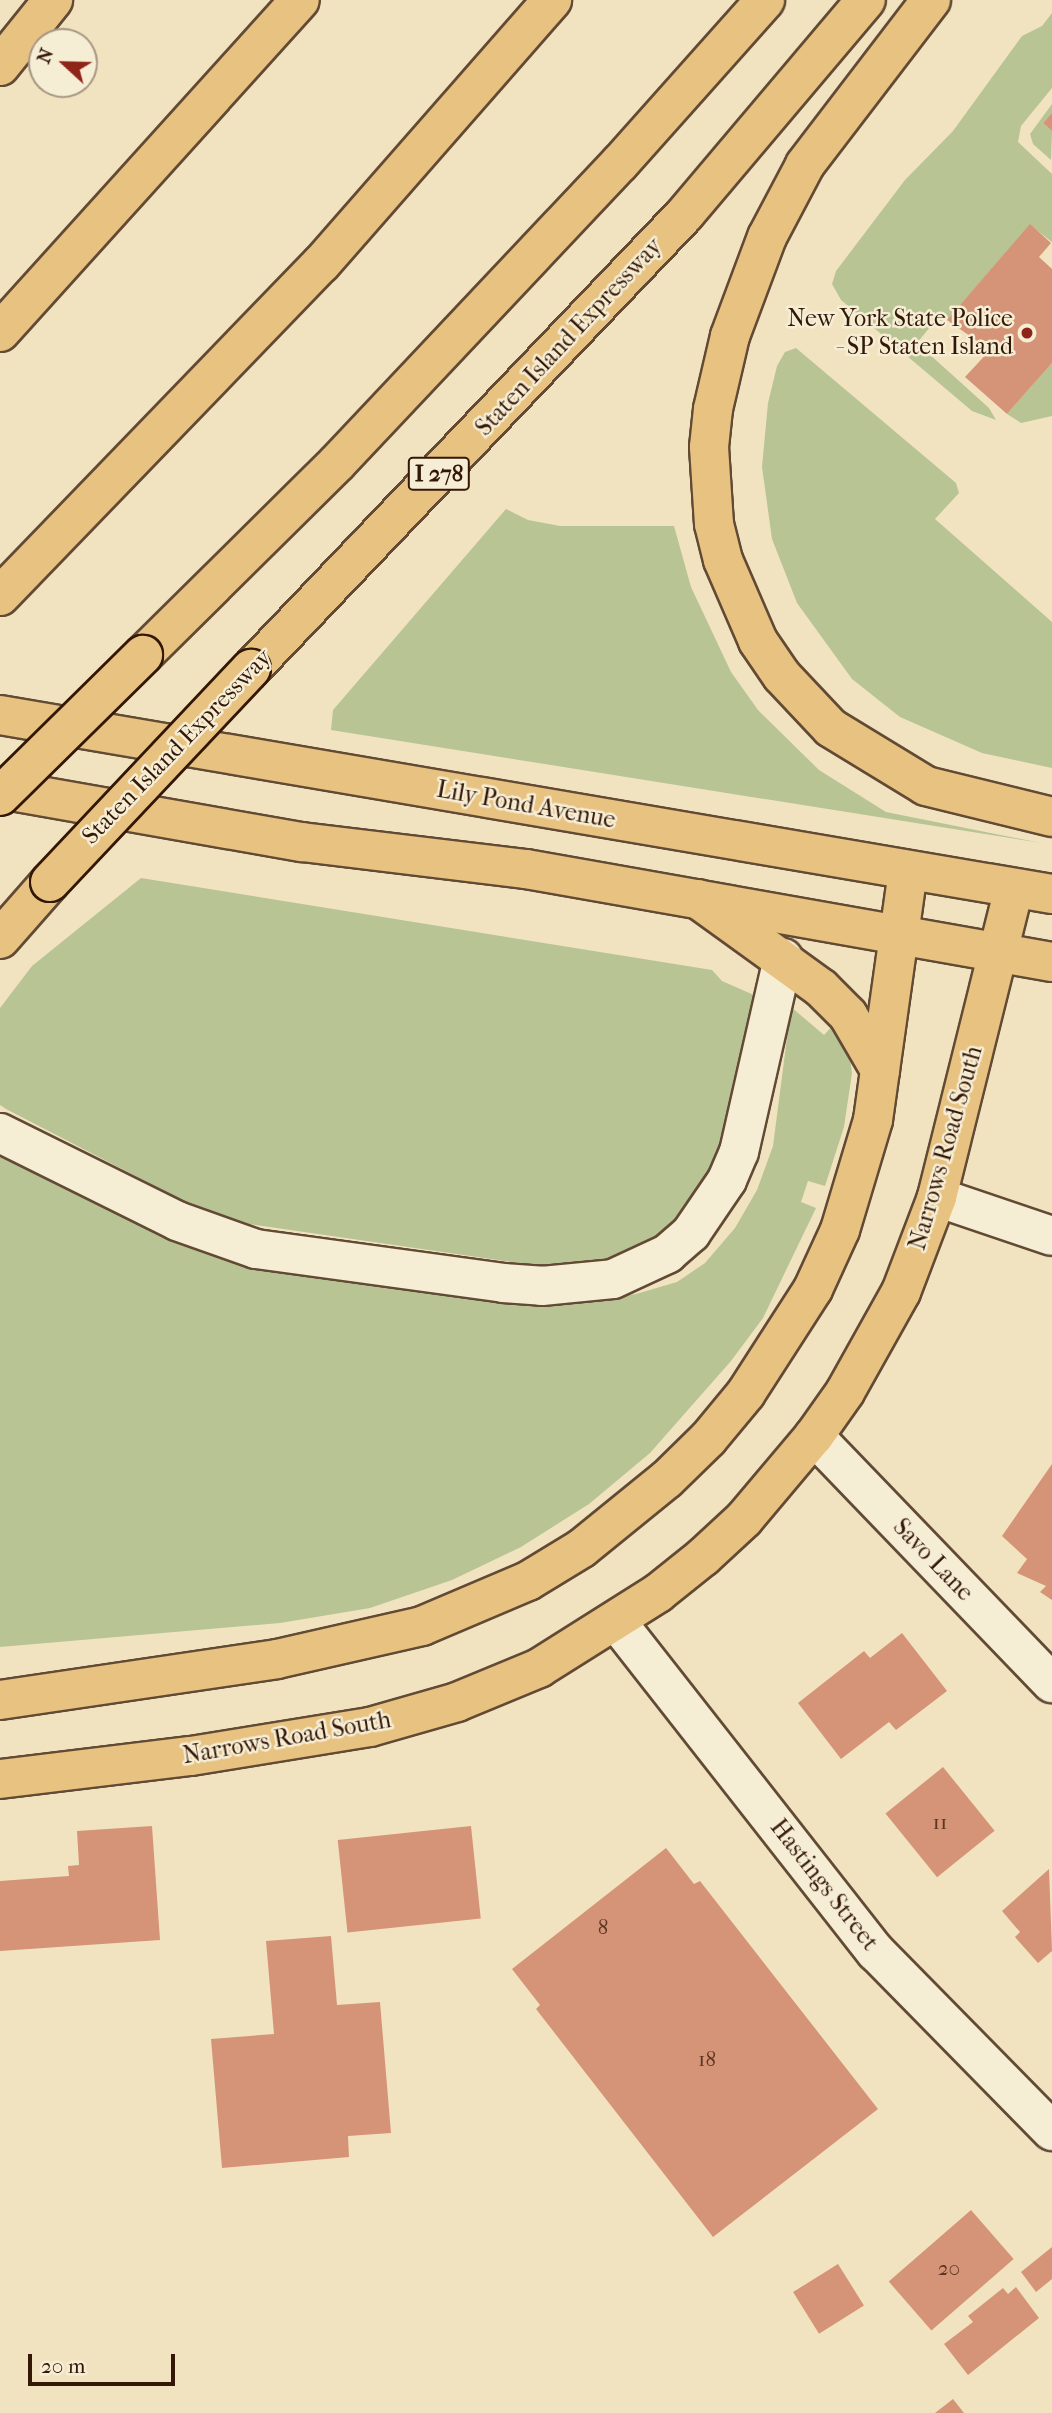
<!DOCTYPE html>
<html>
<head>
<meta charset="utf-8">
<style>
  body { margin:0 }
  #map { position:relative; width:1052px; height:2413px; overflow:hidden; background:#f1e3bf; font-family:"IM FELL French Canon",serif }
  div>[style] { position:absolute }
  .green>* { inset:0; background:#b8c494 }
  .building>* { inset:0; background:#d59477; transform-origin:0 0 }
  .roads { filter:drop-shadow(2px 0 #624a35) drop-shadow(-2px 0 #624a35) drop-shadow(0 2px #624a35) drop-shadow(0 -2px #624a35) }
  .minor>* { height:38px; margin:-19px; padding:0 19px; transform-origin:19px; border-radius:19px; background:#f6edd5 }
  .major>* { height:38px; margin:-19px; padding:0 19px; transform-origin:19px; border-radius:19px; background:#e8c280 }
  .highway>* { height:38px; margin:-19px; padding:0 19px; transform-origin:19px; border-radius:19px; background:#e8c280 }
  .bridges { filter:drop-shadow(2px 0 #331707) drop-shadow(-2px 0 #331707) drop-shadow(0 2px #331707) drop-shadow(0 -2px #331707) }
  .highway-bridge>* { height:38px; margin:-19px; padding:0 19px; transform-origin:19px; border-radius:19px; background:#e8c280 }
  .dots>* { width:19px; height:19px; translate:-50% -50%; box-sizing:border-box; border:4px solid #f6edd5; border-radius:50% }
  span { translate:-50% -50%; white-space:nowrap; text-align:center; line-height:1.15; -webkit-text-stroke:5px #f6edd5; paint-order:stroke }
  .number-label { font-size:21px; color:#5c3623 }
  .number-label span { -webkit-text-stroke-width:0 }
  .shield-label span { padding:2px 5px; background:#f6edd5; border:2px solid; border-radius:5px; -webkit-text-stroke-width:0 }
  .shield-label { font-size:23px; color:#331707; font-weight:700 }
  .poi-label { font-size:24px; color:#331707 }
  .right { translate:-100% -50%; text-align:right }
  .street-label { font-size:24px; color:#331707 }
  .north { position:absolute; left:28px; top:28px; width:70px; height:70px; box-sizing:border-box; background:#f6edd5; border:2px solid #a89783; border-radius:50%; rotate:292deg; font-size:19px; font-weight:700; line-height:28px; text-align:center; color:#331707 }
  .north::after { content:''; display:block; margin:auto; width:24px; height:32px; background:#8f2418; clip-path:polygon(50% 0,100% 100%,50% 72%,0 100%) }
  .scale { position:absolute; left:28px; top:2354px; width:147px; height:32px; box-sizing:border-box; border:4px solid #331707; border-top:0; padding-left:9px; font-size:21px; line-height:24px; white-space:nowrap; color:#331707; -webkit-text-stroke:5px #f6edd5; paint-order:stroke }
</style>
</head>
<body>
<div id="map">
  <div class="green">
    <i style="clip-path:polygon(1052px 13px,1052px 88px,1021px 126px,1018px 142px,1052px 174px,1052px 242px,1030px 225px,947px 320px,934px 322px,917px 343px,989px 408px,996px 420px,972px 411px,841px 300px,832px 284px,836px 271px,905px 180px,953px 131px,1022px 36px,1042px 26px)"></i>
    <i style="clip-path:polygon(1052px 104px,1052px 113px,1043px 123px,1052px 131px,1051px 160px,1033px 144px,1030px 134px)"></i>
    <i style="clip-path:polygon(796px 348px,956px 483px,959px 493px,935px 519px,1052px 622px,1052px 768px,982px 753px,900px 717px,852px 679px,797px 603px,772px 539px,762px 467px,768px 403px,777px 366px,785px 352px)"></i>
    <i style="clip-path:polygon(1052px 363px,1052px 416px,1021px 423px,1007px 414px)"></i>
    <i style="clip-path:polygon(506px 509px,528px 520px,560px 526px,674px 526px,691px 587px,731px 672px,758px 710px,819px 770px,886px 812px,1041px 843px,331px 730px,333px 710px)"></i>
    <i style="clip-path:polygon(141px 878px,712px 970px,722px 981px,763px 999px,744px 1095px,708px 1179px,675px 1220px,645px 1245px,612px 1258px,570px 1266px,525px 1264px,242px 1223px,180px 1199px,6px 1109px,0 1105px,0 1008px,32px 966px)"></i>
    <i style="clip-path:polygon(791px 1007px,824px 1035px,837px 1021px,848px 1044px,852px 1073px,844px 1127px,825px 1186px,808px 1181px,801px 1202px,816px 1208px,763px 1318px,731px 1361px,650px 1453px,589px 1504px,521px 1547px,452px 1580px,370px 1608px,280px 1623px,0 1647px,0 1157px,143px 1220px,581px 1301px,636px 1294px,677px 1282px,705px 1263px,735px 1228px,757px 1190px,773px 1146px)"></i>
  </div>
  <div class="building">
    <i style="clip-path:polygon(1052px 113px,1052px 131px,1043px 123px)"></i>
    <i style="clip-path:polygon(1030px 224px,1051px 243px,1039px 257px,1052px 269px,1052px 363px,1007px 414px,965px 377px,990px 350px,947px 320px)"></i>
    <i style="clip-path:polygon(1052px 1464px,1052px 1600px,1040px 1592px,1046px 1586px,1017px 1573px,1027px 1559px,1002px 1536px)"></i>
    <i style="clip-path:polygon(902px 1633px,947px 1691px,896px 1730px,889px 1722px,841px 1759px,798px 1703px,864px 1651px,870px 1658px)"></i>
    <i style="left:943px;top:1767px;width:82px;height:74px;rotate:51deg"></i>
    <i style="clip-path:polygon(152px 1826px,160px 1940px,0 1951px,0 1881px,69px 1876px,68px 1866px,79px 1865px,77px 1831px)"></i>
    <i style="left:471px;top:1826px;width:93px;height:134px;rotate:84deg"></i>
    <i style="clip-path:polygon(666px 1848px,694px 1884px,700px 1881px,878px 2109px,713px 2237px,536px 2009px,540px 2005px,512px 1969px)"></i>
    <i style="clip-path:polygon(1049px 1869px,1052px 1951px,1038px 1963px,1015px 1937px,1020px 1932px,1002px 1911px)"></i>
    <i style="clip-path:polygon(331px 1936px,337px 2005px,380px 2002px,391px 2133px,348px 2136px,349px 2157px,222px 2168px,211px 2039px,274px 2034px,266px 1941px)"></i>
    <i style="left:971px;top:2210px;width:65px;height:109px;rotate:49deg"></i>
    <i style="clip-path:polygon(1052px 2247px,1052px 2279px,1036px 2292px,1021px 2272px)"></i>
    <i style="left:838px;top:2264px;width:49px;height:53px;rotate:58deg"></i>
    <i style="clip-path:polygon(1016px 2287px,1039px 2318px,968px 2375px,944px 2344px,973px 2322px,968px 2316px,1003px 2288px,1008px 2294px)"></i>
    <i style="clip-path:polygon(953px 2399px,964px 2413px,935px 2413px)"></i>
  </div>
  <div class="roads">
    <div class="minor">
      <i style="left:0;top:1133px;width:198px;rotate:26.4deg"></i>
      <i style="left:177px;top:1221px;width:84px;rotate:19.5deg"></i>
      <i style="left:256px;top:1249px;width:249px;rotate:7.8deg"></i>
      <i style="left:503px;top:1283px;width:39px;rotate:4deg"></i>
      <i style="left:542px;top:1286px;width:71px;rotate:-5.6deg"></i>
      <i style="left:613px;top:1279px;width:60px;rotate:-24.8deg"></i>
      <i style="left:667px;top:1254px;width:32px;rotate:-41deg"></i>
      <i style="left:691px;top:1233px;width:64px;rotate:-55.8deg"></i>
      <i style="left:727px;top:1180px;width:30px;rotate:-67deg"></i>
      <i style="left:739px;top:1152px;width:199px;rotate:-77.2deg"></i>
      <i style="left:937px;top:1197px;width:121px;rotate:18.7deg"></i>
      <i style="left:814px;top:1436px;width:343px;rotate:46.1deg"></i>
      <i style="left:616px;top:1621px;width:421px;rotate:51.9deg"></i>
      <i style="left:876px;top:1952px;width:251px;rotate:45.5deg"></i>
    </div>
    <div class="major">
      <i style="left:0;top:715px;width:1067px;rotate:9.66deg"></i>
      <i style="left:0;top:789px;width:307px;rotate:10deg"></i>
      <i style="left:302px;top:842px;width:226px;rotate:6.9deg"></i>
      <i style="left:526px;top:869px;width:534px;rotate:10.03deg"></i>
      <i style="left:0;top:1779px;width:192px;rotate:-6.9deg"></i>
      <i style="left:191px;top:1756px;width:181px;rotate:-9.2deg"></i>
      <i style="left:370px;top:1727px;width:91px;rotate:-16deg"></i>
      <i style="left:457px;top:1702px;width:89px;rotate:-22.5deg"></i>
      <i style="left:539px;top:1668px;width:141px;rotate:-32.2deg"></i>
      <i style="left:658px;top:1593px;width:58px;rotate:-38.7deg"></i>
      <i style="left:703px;top:1557px;width:56px;rotate:-42.8deg"></i>
      <i style="left:744px;top:1519px;width:109px;rotate:-49.9deg"></i>
      <i style="left:814px;top:1436px;width:54px;rotate:-54.8deg"></i>
      <i style="left:845px;top:1392px;width:115px;rotate:-60.8deg"></i>
      <i style="left:901px;top:1292px;width:102px;rotate:-69.2deg"></i>
      <i style="left:937px;top:1197px;width:318px;rotate:-76deg"></i>
    </div>
    <div class="highway">
      <i style="left:931px;top:0;width:208px;rotate:127.4deg"></i>
      <i style="left:805px;top:165px;width:81px;rotate:117.8deg"></i>
      <i style="left:767px;top:237px;width:106px;rotate:110.5deg"></i>
      <i style="left:730px;top:336px;width:75px;rotate:103.1deg"></i>
      <i style="left:713px;top:409px;width:38px;rotate:96deg"></i>
      <i style="left:709px;top:447px;width:77px;rotate:86.3deg"></i>
      <i style="left:714px;top:524px;width:37px;rotate:76deg"></i>
      <i style="left:723px;top:560px;width:88px;rotate:66.6deg"></i>
      <i style="left:758px;top:641px;width:42px;rotate:55.6deg"></i>
      <i style="left:782px;top:676px;width:71px;rotate:46.7deg"></i>
      <i style="left:831px;top:728px;width:111px;rotate:31.4deg"></i>
      <i style="left:926px;top:786px;width:130px;rotate:13.8deg"></i>
      <i style="left:0;top:66px;width:85px;rotate:-51.2deg"></i>
      <i style="left:0;top:332px;width:447px;rotate:-47.9deg"></i>
      <i style="left:0;top:596px;width:462px;rotate:-46deg"></i>
      <i style="left:321px;top:264px;width:351px;rotate:-48.8deg"></i>
      <i style="left:143px;top:655px;width:273px;rotate:-44.7deg"></i>
      <i style="left:337px;top:463px;width:412px;rotate:-46.7deg"></i>
      <i style="left:620px;top:163px;width:218px;rotate:-48.3deg"></i>
      <i style="left:251px;top:669px;width:629px;rotate:-46.35deg"></i>
      <i style="left:685px;top:214px;width:280px;rotate:-49.8deg"></i>
      <i style="left:698px;top:899px;width:152px;rotate:35.9deg"></i>
      <i style="left:821px;top:988px;width:38px;rotate:45deg"></i>
      <i style="left:848px;top:1015px;width:64px;rotate:59.8deg"></i>
      <i style="left:0;top:939px;width:76px;rotate:-48.7deg"></i>
      <i style="left:0;top:1700px;width:280px;rotate:-8.4deg"></i>
      <i style="left:277px;top:1659px;width:149px;rotate:-12.8deg"></i>
      <i style="left:422px;top:1626px;width:115px;rotate:-23deg"></i>
      <i style="left:528px;top:1581px;width:63px;rotate:-31.4deg"></i>
      <i style="left:582px;top:1548px;width:109px;rotate:-39.1deg"></i>
      <i style="left:667px;top:1479px;width:57px;rotate:-44.3deg"></i>
      <i style="left:708px;top:1439px;width:60px;rotate:-50.4deg"></i>
      <i style="left:746px;top:1393px;width:124px;rotate:-57.2deg"></i>
      <i style="left:813px;top:1289px;width:65px;rotate:-65.4deg"></i>
      <i style="left:840px;top:1230px;width:115px;rotate:-73.3deg"></i>
      <i style="left:873px;top:1120px;width:252px;rotate:-82deg"></i>
    </div>
  </div>
  <div class="bridges">
    <div class="highway-bridge">
      <i style="left:0;top:796px;width:201px;rotate:-44.6deg"></i>
      <i style="left:50px;top:882px;width:293px;rotate:-46.7deg"></i>
    </div>
  </div>
  <div class="dots">
    <i style="left:1027px;top:333px;background:#8f2418"></i>
  </div>
  <div class="number-label">
    <span style="left:940px;top:1822px">11</span>
    <span style="left:603px;top:1927px">8</span>
    <span style="left:707px;top:2059px">18</span>
    <span style="left:949px;top:2268px">20</span>
  </div>
  <div class="shield-label">
    <span style="left:439px;top:474px">I 278</span>
  </div>
  <div class="poi-label">
    <span class="right" style="left:1013px;top:333px">New York State Police<br>- SP Staten Island</span>
  </div>
  <div class="street-label">
    <span style="left:569px;top:337px;rotate:-47deg">Staten Island Expressway</span>
    <span style="left:177px;top:747px;rotate:-46deg">Staten Island Expressway</span>
    <span style="left:526px;top:805px;rotate:10deg">Lily Pond Avenue</span>
    <span style="left:946px;top:1148px;rotate:-74deg">Narrows Road South</span>
    <span style="left:933px;top:1560px;rotate:46deg">Savo Lane</span>
    <span style="left:287px;top:1738px;rotate:-10deg">Narrows Road South</span>
    <span style="left:824px;top:1885px;rotate:52deg">Hastings Street</span>
  </div>
  <div class="north">N</div>
  <div class="scale">20 m</div>
</div>
</body>
</html>
